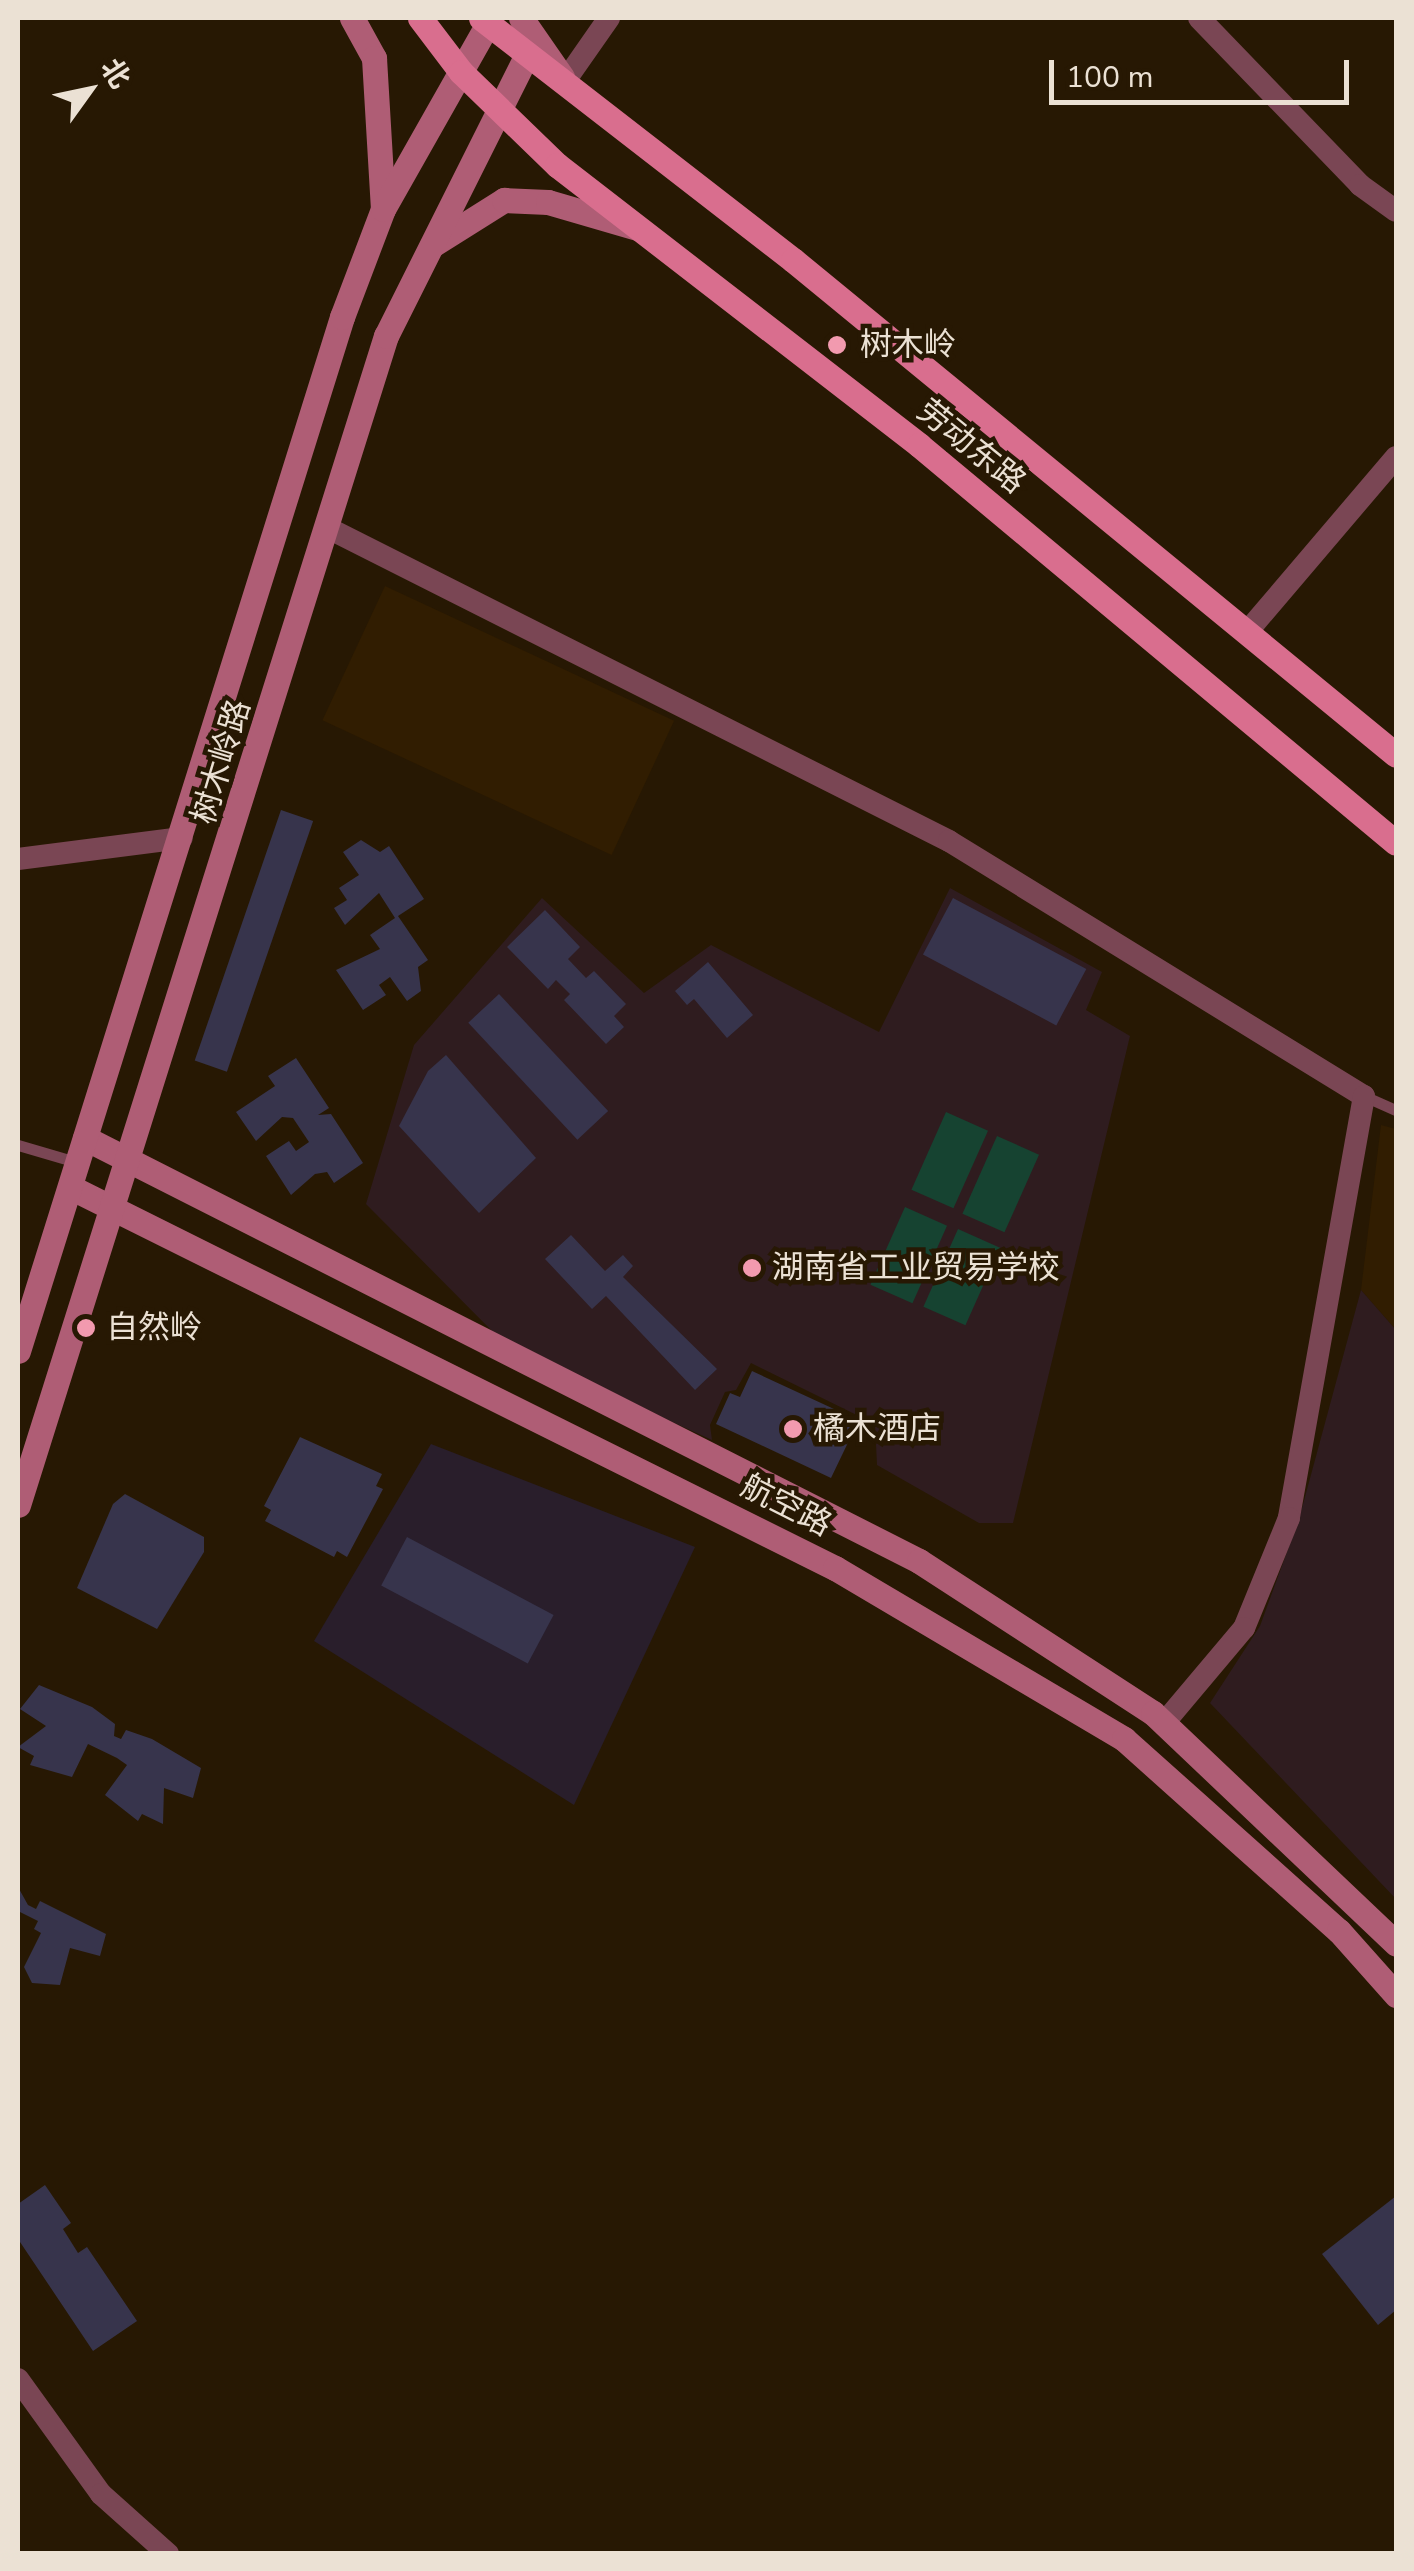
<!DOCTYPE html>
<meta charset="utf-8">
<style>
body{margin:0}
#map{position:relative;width:1414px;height:2571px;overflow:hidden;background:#271803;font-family:"Nunito Sans","Noto Sans SC",sans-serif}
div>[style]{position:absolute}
.built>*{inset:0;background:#311d01;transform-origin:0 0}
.education>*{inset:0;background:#2f1c1f}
.medical>*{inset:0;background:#291e2b}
.green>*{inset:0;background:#164331;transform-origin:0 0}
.building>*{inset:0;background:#37344c;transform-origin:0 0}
.lane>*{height:11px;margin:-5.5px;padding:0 5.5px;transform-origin:5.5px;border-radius:5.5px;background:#7a4654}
.street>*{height:22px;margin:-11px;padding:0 11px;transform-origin:11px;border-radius:11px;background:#7a4654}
.secondary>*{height:25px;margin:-12.5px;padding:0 12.5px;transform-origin:12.5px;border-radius:12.5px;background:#af5d75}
.primary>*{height:25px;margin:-12.5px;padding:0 12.5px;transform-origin:12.5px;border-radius:12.5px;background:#d96e8e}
.dots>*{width:28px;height:28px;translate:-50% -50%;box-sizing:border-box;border:5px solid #271803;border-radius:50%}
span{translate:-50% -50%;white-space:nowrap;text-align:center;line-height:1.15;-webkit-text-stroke:9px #271803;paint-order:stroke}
.poi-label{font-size:32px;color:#ebe1d4}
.left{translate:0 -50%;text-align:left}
.street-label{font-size:32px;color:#ebe1d4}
.frame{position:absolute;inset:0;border:20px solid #ebe1d4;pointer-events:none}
.north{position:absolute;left:40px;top:40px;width:100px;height:100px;-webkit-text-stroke:8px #271803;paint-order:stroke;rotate:57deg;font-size:28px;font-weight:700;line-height:40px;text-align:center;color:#ebe1d4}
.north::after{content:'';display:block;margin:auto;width:35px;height:45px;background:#ebe1d4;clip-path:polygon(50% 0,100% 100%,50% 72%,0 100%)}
.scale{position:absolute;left:1049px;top:60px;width:300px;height:45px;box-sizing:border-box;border:5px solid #ebe1d4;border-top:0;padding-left:12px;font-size:30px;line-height:35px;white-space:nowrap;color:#ebe1d4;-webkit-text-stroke:8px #271803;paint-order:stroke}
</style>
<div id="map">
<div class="built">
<div style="left:385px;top:586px;width:319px;height:148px;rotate:25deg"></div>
<div style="clip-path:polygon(1381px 1125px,1396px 1129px,1396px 1330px,1361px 1290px)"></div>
</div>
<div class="education">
<div style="clip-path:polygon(950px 888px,1102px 972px,1086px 1010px,1130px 1036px,1013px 1523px,979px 1523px,877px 1465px,875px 1424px,751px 1363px,736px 1390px,725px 1392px,710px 1425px,712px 1440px,670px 1421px,493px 1332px,366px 1204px,414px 1045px,542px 898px,644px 993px,711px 945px,879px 1032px)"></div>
<div style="clip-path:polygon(1361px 1290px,1396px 1330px,1396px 1899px,1210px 1703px,1260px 1626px,1299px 1519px)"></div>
</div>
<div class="medical">
<div style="clip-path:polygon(431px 1444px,695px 1547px,574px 1805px,314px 1641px)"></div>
</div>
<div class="green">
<div style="left:946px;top:1112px;width:46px;height:85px;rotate:24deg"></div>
<div style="left:997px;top:1136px;width:46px;height:85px;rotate:24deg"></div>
<div style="left:905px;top:1207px;width:46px;height:85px;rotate:24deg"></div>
<div style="left:958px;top:1229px;width:46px;height:85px;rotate:24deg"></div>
</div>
<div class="building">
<div style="left:281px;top:810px;width:34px;height:265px;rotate:19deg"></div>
<div style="clip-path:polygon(361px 840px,380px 852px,389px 846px,424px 899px,398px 916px,428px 960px,418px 967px,421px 991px,407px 1001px,390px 977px,379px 985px,386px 995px,363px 1010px,336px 970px,380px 949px,370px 935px,395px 918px,379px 893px,345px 925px,334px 908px,347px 900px,339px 888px,359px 875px,343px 852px)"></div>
<div style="left:953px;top:898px;width:151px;height:64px;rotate:28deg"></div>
<div style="clip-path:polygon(545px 910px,580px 947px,568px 959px,586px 978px,594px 971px,626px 1004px,614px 1016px,624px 1027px,606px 1044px,564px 1000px,570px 994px,556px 980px,548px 989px,507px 947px)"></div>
<div style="clip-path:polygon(708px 962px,753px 1015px,727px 1038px,694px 999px,687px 1005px,675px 991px)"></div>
<div style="left:499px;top:994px;width:160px;height:42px;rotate:47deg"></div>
<div style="clip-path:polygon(446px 1055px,536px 1158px,479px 1213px,399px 1126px,428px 1071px)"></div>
<div style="clip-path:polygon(296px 1058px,329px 1108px,318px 1115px,331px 1114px,363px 1163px,334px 1183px,327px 1172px,315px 1174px,291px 1195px,266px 1156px,289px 1141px,296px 1151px,309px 1142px,293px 1118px,282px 1117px,256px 1141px,236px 1112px,275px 1086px,268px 1076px)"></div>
<div style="clip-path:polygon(571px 1235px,605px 1271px,623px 1255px,633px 1266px,623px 1277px,717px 1369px,695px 1390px,606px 1296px,592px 1309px,545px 1259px)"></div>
<div style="clip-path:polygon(752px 1371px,847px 1415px,844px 1422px,855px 1428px,831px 1478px,716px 1424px,730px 1393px,740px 1397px)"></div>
<div style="clip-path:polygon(300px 1437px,382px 1474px,376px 1486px,383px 1489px,347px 1557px,337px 1551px,334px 1557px,265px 1521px,271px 1510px,264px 1506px)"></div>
<div style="clip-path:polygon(125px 1494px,204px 1537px,204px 1552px,157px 1629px,77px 1588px,113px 1504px)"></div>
<div style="left:407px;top:1537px;width:166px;height:55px;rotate:28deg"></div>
<div style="clip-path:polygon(39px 1685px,92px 1707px,115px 1724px,114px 1736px,121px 1739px,126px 1730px,152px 1739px,201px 1768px,193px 1798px,164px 1788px,163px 1824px,142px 1814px,138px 1821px,105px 1795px,127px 1765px,117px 1758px,88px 1744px,72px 1777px,30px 1765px,34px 1756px,18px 1747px,46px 1726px,20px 1709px)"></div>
<div style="clip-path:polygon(18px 1887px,28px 1905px,36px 1909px,40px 1901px,106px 1934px,100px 1956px,70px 1948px,60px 1985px,32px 1983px,24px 1967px,41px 1933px,34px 1929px,38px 1921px,18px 1911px)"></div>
<div style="clip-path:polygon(45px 2185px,71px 2223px,63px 2229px,78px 2253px,87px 2247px,137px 2321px,93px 2351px,18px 2239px,18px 2204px)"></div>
<div style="clip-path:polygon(1396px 2196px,1396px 2310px,1378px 2325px,1322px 2254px)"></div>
</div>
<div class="lane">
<div style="left:1364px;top:1096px;width:35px;rotate:24deg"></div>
<div style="left:18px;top:1145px;width:64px;rotate:16.4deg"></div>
</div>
<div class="street">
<div style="left:1199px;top:18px;width:232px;rotate:46deg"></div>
<div style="left:1360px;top:185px;width:44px;rotate:35.8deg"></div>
<div style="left:565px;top:81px;width:77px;rotate:-55.1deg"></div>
<div style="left:330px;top:529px;width:693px;rotate:26.75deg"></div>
<div style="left:949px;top:841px;width:487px;rotate:31.6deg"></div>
<div style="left:1364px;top:1096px;width:429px;rotate:100.1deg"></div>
<div style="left:1289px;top:1518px;width:119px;rotate:112.2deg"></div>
<div style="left:1244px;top:1628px;width:124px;rotate:130.1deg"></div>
<div style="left:1247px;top:632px;width:230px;rotate:-49.6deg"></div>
<div style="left:18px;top:859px;width:165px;rotate:-7.3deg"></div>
<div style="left:18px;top:2379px;width:142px;rotate:54.2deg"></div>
<div style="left:101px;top:2494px;width:90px;rotate:41.8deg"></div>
</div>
<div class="secondary">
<div style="left:352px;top:18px;width:46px;rotate:61.2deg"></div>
<div style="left:374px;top:58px;width:151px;rotate:86.6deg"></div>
<div style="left:521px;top:18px;width:72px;rotate:55.2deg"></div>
<div style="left:434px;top:244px;width:83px;rotate:-32.2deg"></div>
<div style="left:504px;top:200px;width:44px;rotate:2.6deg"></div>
<div style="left:548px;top:202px;width:93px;rotate:16.3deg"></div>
<div style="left:85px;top:1138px;width:935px;rotate:26.89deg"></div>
<div style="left:919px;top:1561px;width:279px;rotate:33deg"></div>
<div style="left:1153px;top:1713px;width:335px;rotate:43.5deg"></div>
<div style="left:70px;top:1187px;width:855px;rotate:26.48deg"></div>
<div style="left:835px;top:1568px;width:336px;rotate:30.6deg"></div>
<div style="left:1124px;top:1739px;width:288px;rotate:41.8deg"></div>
<div style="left:1339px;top:1931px;width:86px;rotate:48.3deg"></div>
<div style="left:18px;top:1351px;width:1084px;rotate:-72.6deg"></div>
<div style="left:342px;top:317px;width:116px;rotate:-69.2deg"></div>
<div style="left:383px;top:209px;width:211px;rotate:-60.5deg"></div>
<div style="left:18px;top:1505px;width:1226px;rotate:-72.53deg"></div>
<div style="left:386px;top:336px;width:313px;rotate:-63.4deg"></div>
</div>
<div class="primary">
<div style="left:420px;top:18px;width:68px;rotate:52.8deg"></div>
<div style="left:461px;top:72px;width:134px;rotate:44.1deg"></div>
<div style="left:557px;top:165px;width:458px;rotate:37.7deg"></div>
<div style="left:919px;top:445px;width:621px;rotate:39.84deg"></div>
<div style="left:481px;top:18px;width:395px;rotate:37.8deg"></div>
<div style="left:793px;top:260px;width:780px;rotate:39.38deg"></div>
</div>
<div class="dots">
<div style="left:837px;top:345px;background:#f29aaf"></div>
<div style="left:752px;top:1268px;background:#f29aaf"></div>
<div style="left:86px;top:1328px;background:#f29aaf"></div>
<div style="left:793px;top:1429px;background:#f29aaf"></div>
</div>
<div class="poi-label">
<span class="left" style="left:860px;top:345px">树木岭</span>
<span class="left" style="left:772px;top:1268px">湖南省工业贸易学校</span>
<span class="left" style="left:106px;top:1328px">自然岭</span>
<span class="left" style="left:813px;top:1429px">橘木酒店</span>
</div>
<div class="street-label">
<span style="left:971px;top:447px;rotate:39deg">劳动东路</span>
<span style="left:222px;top:762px;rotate:-73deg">树木岭路</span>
<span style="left:786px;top:1506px;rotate:27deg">航空路</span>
</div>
<div class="frame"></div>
<div class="north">北</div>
<div class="scale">100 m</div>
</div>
